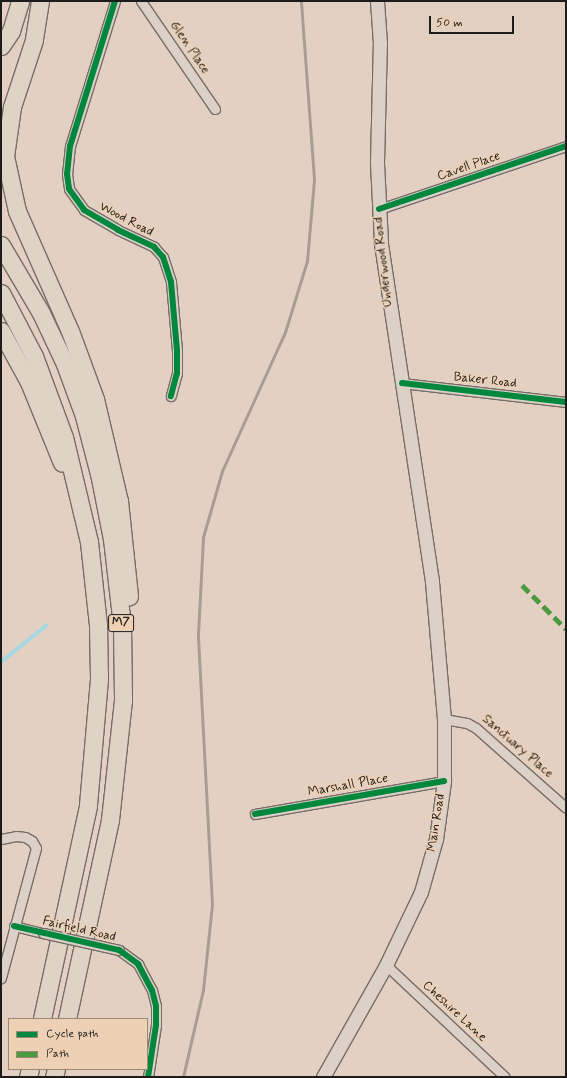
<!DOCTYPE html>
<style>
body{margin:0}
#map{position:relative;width:567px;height:1078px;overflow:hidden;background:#e4d0c3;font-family:Mynerve,sans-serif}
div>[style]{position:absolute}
.stream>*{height:3.5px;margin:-1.75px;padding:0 1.75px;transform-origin:1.75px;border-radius:1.75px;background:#a7d8df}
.roads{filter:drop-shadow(1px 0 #766d67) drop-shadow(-1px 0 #766d67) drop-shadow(0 1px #766d67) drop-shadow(0 -1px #766d67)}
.minor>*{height:9px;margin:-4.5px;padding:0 4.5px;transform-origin:4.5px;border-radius:4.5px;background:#dcd1c7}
.secondary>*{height:13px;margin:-6.5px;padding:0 6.5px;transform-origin:6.5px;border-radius:6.5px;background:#dcd1c7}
.motorway>*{height:17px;margin:-8.5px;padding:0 8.5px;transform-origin:8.5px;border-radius:8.5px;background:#dfd3c6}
.rail>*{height:3px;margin:-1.5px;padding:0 1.5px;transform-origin:1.5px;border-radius:1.5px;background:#a79d95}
.bridges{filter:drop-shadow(1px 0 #766d67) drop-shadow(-1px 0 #766d67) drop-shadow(0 1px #766d67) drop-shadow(0 -1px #766d67)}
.minor-bridge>*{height:9px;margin:-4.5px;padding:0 4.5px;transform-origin:4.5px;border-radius:4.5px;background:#dcd1c7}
.quiet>*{height:5px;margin-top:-2.5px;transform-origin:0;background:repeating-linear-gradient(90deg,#4c9a3e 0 10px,transparent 0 15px)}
.cycleway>*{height:6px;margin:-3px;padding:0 3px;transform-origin:3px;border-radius:3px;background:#00873e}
span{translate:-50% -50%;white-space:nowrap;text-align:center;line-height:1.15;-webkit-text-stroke:3px #eed1b5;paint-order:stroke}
.shield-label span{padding:1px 3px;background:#eed1b5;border:1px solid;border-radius:3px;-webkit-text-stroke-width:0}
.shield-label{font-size:12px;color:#1c1c1c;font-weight:700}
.street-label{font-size:13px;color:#1c1c1c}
.frame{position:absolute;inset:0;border:2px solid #1c1c1c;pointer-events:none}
.legend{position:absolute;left:8px;top:1018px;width:140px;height:52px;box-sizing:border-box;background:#eed1b5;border:1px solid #9a8978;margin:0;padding:5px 7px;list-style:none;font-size:12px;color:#1c1c1c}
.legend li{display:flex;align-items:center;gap:8px;height:20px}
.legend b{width:20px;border:1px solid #9a8978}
.scale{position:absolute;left:429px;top:16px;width:85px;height:18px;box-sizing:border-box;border:2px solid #1c1c1c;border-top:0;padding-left:5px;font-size:12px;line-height:14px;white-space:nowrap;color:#1c1c1c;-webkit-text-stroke:3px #eed1b5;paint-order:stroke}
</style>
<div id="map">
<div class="stream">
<div style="left:1px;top:662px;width:58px;rotate:-38.7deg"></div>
</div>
<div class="roads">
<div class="minor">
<div style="left:115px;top:1px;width:152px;rotate:107.2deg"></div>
<div style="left:70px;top:146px;width:28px;rotate:96deg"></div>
<div style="left:67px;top:174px;width:15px;rotate:82deg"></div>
<div style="left:69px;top:189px;width:26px;rotate:54deg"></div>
<div style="left:84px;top:210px;width:39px;rotate:30deg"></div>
<div style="left:118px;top:230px;width:40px;rotate:25deg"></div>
<div style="left:154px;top:247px;width:13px;rotate:48deg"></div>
<div style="left:163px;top:257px;width:26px;rotate:72deg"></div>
<div style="left:171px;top:282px;width:68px;rotate:85deg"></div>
<div style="left:177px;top:350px;width:23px;rotate:90deg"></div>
<div style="left:177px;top:373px;width:24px;rotate:105deg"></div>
<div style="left:141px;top:1px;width:131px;rotate:55.6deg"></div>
<div style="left:379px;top:209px;width:197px;rotate:-18.6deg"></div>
<div style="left:402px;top:383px;width:165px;rotate:6.6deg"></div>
<div style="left:444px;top:719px;width:23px;rotate:10deg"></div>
<div style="left:467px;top:723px;width:10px;rotate:29deg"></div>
<div style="left:476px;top:728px;width:120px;rotate:41.6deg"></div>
<div style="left:255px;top:814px;width:192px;rotate:-9.9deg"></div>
<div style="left:1px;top:839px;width:15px;rotate:-11deg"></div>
<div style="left:16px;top:836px;width:9px;rotate:6deg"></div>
<div style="left:25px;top:837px;width:8px;rotate:30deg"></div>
<div style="left:32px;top:841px;width:8px;rotate:60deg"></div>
<div style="left:36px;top:848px;width:135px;rotate:105.1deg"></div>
<div style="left:14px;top:926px;width:30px;rotate:14deg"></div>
<div style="left:119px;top:950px;width:24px;rotate:36deg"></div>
<div style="left:138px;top:964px;width:30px;rotate:62deg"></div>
<div style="left:152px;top:990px;width:16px;rotate:76deg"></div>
<div style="left:156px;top:1006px;width:19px;rotate:90deg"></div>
<div style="left:156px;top:1025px;width:53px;rotate:98.7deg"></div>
<div style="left:386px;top:965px;width:163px;rotate:43.3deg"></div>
</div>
<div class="secondary">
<div style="left:323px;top:1077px;width:129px;rotate:-60.6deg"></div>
<div style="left:386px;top:965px;width:81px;rotate:-64.4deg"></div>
<div style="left:421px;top:892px;width:55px;rotate:-74.2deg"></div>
<div style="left:436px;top:839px;width:59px;rotate:-82.1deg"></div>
<div style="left:444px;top:781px;width:62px;rotate:-90deg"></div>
<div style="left:444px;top:719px;width:139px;rotate:-95deg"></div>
<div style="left:432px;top:581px;width:343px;rotate:-98.6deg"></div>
<div style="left:381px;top:242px;width:80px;rotate:-92.9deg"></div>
<div style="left:377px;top:162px;width:119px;rotate:-88.6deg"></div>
<div style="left:380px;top:43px;width:42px;rotate:-94.1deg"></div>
</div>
<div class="motorway">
<div style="left:40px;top:1px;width:39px;rotate:99deg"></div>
<div style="left:34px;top:40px;width:71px;rotate:108.2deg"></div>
<div style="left:12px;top:107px;width:49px;rotate:98.1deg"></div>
<div style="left:5px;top:156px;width:56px;rotate:77.7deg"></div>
<div style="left:17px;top:211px;width:131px;rotate:66.2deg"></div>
<div style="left:70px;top:331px;width:72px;rotate:69.8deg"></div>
<div style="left:95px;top:399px;width:105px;rotate:76.8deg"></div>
<div style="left:119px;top:501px;width:96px;rotate:84deg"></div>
<div style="left:1px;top:46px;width:18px;rotate:-56deg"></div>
<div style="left:11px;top:31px;width:31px;rotate:-73deg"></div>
<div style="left:1px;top:245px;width:79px;rotate:59.5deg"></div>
<div style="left:41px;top:313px;width:56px;rotate:64.8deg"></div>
<div style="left:65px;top:364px;width:55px;rotate:69.9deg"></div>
<div style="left:84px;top:416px;width:64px;rotate:75.5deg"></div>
<div style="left:100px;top:478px;width:62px;rotate:78.9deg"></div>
<div style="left:112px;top:539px;width:88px;rotate:83.4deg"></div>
<div style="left:122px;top:626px;width:74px;rotate:89.2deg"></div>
<div style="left:123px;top:700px;width:121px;rotate:96.2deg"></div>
<div style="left:110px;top:820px;width:204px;rotate:102.2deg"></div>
<div style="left:1px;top:293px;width:71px;rotate:62.4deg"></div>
<div style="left:34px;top:356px;width:86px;rotate:69.7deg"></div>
<div style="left:64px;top:437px;width:108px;rotate:76.6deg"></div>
<div style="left:89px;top:542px;width:83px;rotate:83.8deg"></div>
<div style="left:98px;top:625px;width:54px;rotate:88.9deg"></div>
<div style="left:99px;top:679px;width:127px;rotate:95deg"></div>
<div style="left:88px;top:806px;width:218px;rotate:102.2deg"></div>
<div style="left:1px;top:331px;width:58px;rotate:61.2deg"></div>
<div style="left:29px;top:382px;width:87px;rotate:67.8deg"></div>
<div style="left:28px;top:1077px;width:8px;rotate:-76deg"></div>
<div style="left:54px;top:1077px;width:8px;rotate:-76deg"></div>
</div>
</div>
<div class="rail">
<div style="left:183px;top:1077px;width:89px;rotate:-77.1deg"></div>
<div style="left:203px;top:990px;width:86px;rotate:-84deg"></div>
<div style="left:212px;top:904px;width:270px;rotate:-93deg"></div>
<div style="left:198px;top:634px;width:97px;rotate:-87deg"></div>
<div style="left:203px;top:537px;width:69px;rotate:-73.9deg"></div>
<div style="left:222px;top:471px;width:153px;rotate:-65.6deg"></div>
<div style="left:285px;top:332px;width:74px;rotate:-72.8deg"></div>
<div style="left:307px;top:261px;width:82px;rotate:-85.1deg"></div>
<div style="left:314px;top:179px;width:178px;rotate:-94.2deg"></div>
</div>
<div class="bridges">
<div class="minor-bridge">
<div style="left:43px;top:933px;width:78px;rotate:12.6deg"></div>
</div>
</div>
<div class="quiet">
<div style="left:522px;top:585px;width:62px;rotate:45deg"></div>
</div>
<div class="cycleway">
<div style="left:115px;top:1px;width:152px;rotate:107.2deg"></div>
<div style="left:70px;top:146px;width:28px;rotate:96deg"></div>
<div style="left:67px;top:174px;width:15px;rotate:82deg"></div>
<div style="left:69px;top:189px;width:26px;rotate:54deg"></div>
<div style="left:84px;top:210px;width:39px;rotate:30deg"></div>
<div style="left:118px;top:230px;width:40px;rotate:25deg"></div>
<div style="left:154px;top:247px;width:13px;rotate:48deg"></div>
<div style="left:163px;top:257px;width:26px;rotate:72deg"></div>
<div style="left:171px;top:282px;width:68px;rotate:85deg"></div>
<div style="left:177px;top:350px;width:23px;rotate:90deg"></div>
<div style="left:177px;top:373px;width:24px;rotate:105deg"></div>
<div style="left:379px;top:209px;width:197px;rotate:-18.6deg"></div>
<div style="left:402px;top:383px;width:165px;rotate:6.6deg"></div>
<div style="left:255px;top:814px;width:192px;rotate:-9.9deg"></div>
<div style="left:14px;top:926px;width:108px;rotate:12.9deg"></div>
<div style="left:119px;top:950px;width:24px;rotate:36deg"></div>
<div style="left:138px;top:964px;width:30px;rotate:62deg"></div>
<div style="left:152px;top:990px;width:16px;rotate:76deg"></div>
<div style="left:156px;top:1006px;width:19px;rotate:90deg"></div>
<div style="left:156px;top:1025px;width:53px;rotate:98.7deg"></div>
</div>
<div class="shield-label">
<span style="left:121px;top:623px">M7</span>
</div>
<div class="street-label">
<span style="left:189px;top:48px;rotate:56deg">Glen Place</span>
<span style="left:469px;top:167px;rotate:-19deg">Cavell Place</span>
<span style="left:126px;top:220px;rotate:28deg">Wood Road</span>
<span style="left:384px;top:262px;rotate:-96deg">Underwood Road</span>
<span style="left:485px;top:381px;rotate:6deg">Baker Road</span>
<span style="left:517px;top:747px;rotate:41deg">Sanctuary Place</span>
<span style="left:348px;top:786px;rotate:-10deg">Marshall Place</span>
<span style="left:437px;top:823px;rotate:-81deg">Main Road</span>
<span style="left:79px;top:930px;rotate:13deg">Fairfield Road</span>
<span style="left:454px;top:1012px;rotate:43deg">Cheshire Lane</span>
</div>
<div class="frame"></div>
<ul class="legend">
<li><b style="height:5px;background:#00873e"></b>Cycle path</li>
<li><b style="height:5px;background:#4c9a3e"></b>Path</li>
</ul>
<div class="scale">50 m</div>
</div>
